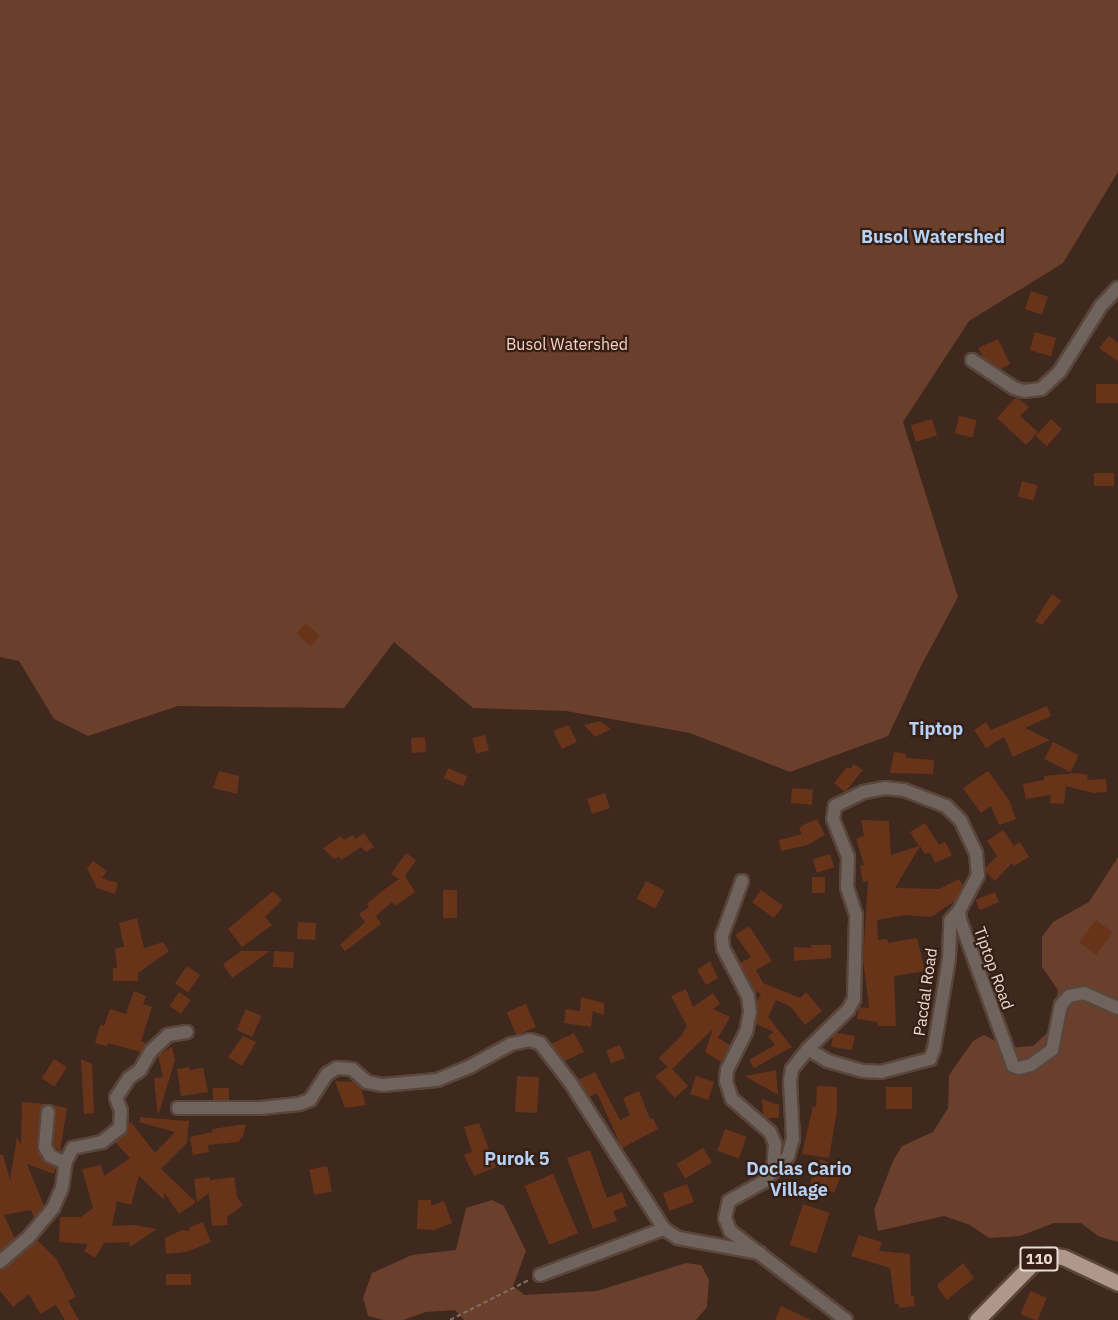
<!DOCTYPE html>
<style>
body{margin:0}
#map{position:relative;width:1118px;height:1320px;overflow:hidden;background:#3f281e;font-family:"IBM Plex Sans",sans-serif}
div>[style]{position:absolute}
.green>*{inset:0;background:#6a3f2c}
.building>*{inset:0;background:#683419;transform-origin:0 0}
.path>*{height:2px;margin-top:-1px;transform-origin:0;background:repeating-linear-gradient(90deg,#806c63 0 4.5px,transparent 0 7.5px)}
.roads{filter:drop-shadow(2px 0 #5a453b) drop-shadow(-2px 0 #5a453b) drop-shadow(0 2px #5a453b) drop-shadow(0 -2px #5a453b)}
.minor>*{height:12px;margin:-6px;padding:0 6px;transform-origin:6px;border-radius:6px;background:#6f635e}
.primary>*{height:15px;margin:-7.5px;padding:0 7.5px;transform-origin:7.5px;border-radius:7.5px;background:#af978c}
span{translate:-50% -50%;white-space:nowrap;text-align:center;line-height:1.15;-webkit-text-stroke:4.5px #351e14;paint-order:stroke}
.shield-label span{padding:2px 4px;background:#351e14;border:2px solid;border-radius:4px;-webkit-text-stroke-width:0}
.shield-label{font-size:15px;color:#eadbd4;font-weight:700}
.park-label{font-size:16px;color:#f7d3c3}
.street-label{font-size:16px;color:#eadbd4}
.neighbourhood-label{font-size:18px;color:#b5d1f6;font-weight:700}
</style>
<div id="map">
<div class="green">
<div style="clip-path:polygon(0 0,1118px 0,1118px 172px,1063px 263px,969px 321px,903px 422px,958px 597px,920px 668px,888px 736px,790px 772px,690px 733px,566px 711px,473px 708px,394px 642px,344px 708px,178px 706px,88px 736px,54px 719px,19px 661px,0 657px)"></div>
<div style="clip-path:polygon(1118px 857px,1118px 1242px,1098px 1236px,1081px 1223px,1054px 1223px,1020px 1236px,989px 1238px,970px 1225px,944px 1216px,878px 1231px,874px 1210px,893px 1161px,902px 1146px,933px 1132px,948px 1108px,949px 1075px,973px 1041px,984px 1035px,1008px 1048px,1033px 1046px,1054px 1027px,1058px 990px,1042px 967px,1042px 937px,1053px 922px,1089px 902px)"></div>
<div style="clip-path:polygon(492px 1200px,504px 1206px,526px 1251px,513px 1286px,525px 1295px,597px 1291px,686px 1263px,701px 1265px,709px 1280px,707px 1307px,696px 1320px,464px 1320px,455px 1310px,426px 1312px,403px 1320px,383px 1320px,368px 1316px,363px 1298px,372px 1273px,412px 1255px,456px 1250px,466px 1208px)"></div>
</div>
<div class="building">
<div style="left:1031px;top:291px;width:18px;height:19px;rotate:19deg"></div>
<div style="left:1035px;top:332px;width:22px;height:19px;rotate:16deg"></div>
<div style="clip-path:polygon(1109px 336px,1118px 343px,1118px 361px,1099px 348px)"></div>
<div style="clip-path:polygon(998px 339px,1010px 364px,1000px 369px,983px 357px,978px 348px)"></div>
<div style="left:1118px;top:384px;width:19px;height:22px;rotate:90deg"></div>
<div style="clip-path:polygon(1016px 397px,1029px 407px,1020px 416px,1038px 432px,1026px 445px,997px 418px)"></div>
<div style="left:959px;top:416px;width:18px;height:18px;rotate:13deg"></div>
<div style="left:932px;top:419px;width:17px;height:22px;rotate:73deg"></div>
<div style="left:1051px;top:419px;width:15px;height:23px;rotate:42deg"></div>
<div style="left:1094px;top:473px;width:20px;height:13px"></div>
<div style="left:1022px;top:481px;width:16px;height:16px;rotate:15deg"></div>
<div style="clip-path:polygon(1052px 594px,1061px 601px,1042px 625px,1035px 621px)"></div>
<div style="left:306px;top:623px;width:19px;height:14px;rotate:43deg"></div>
<div style="clip-path:polygon(1047px 706px,1051px 716px,1025px 728px,1050px 740px,1013px 757px,1004px 737px,986px 748px,974px 730px,986px 722px,991px 730px)"></div>
<div style="clip-path:polygon(600px 721px,611px 729px,595px 737px,584px 725px)"></div>
<div style="clip-path:polygon(565px 726px,569px 726px,577px 742px,562px 749px,553px 731px)"></div>
<div style="left:485px;top:735px;width:16px;height:13px;rotate:76deg"></div>
<div style="left:425px;top:737px;width:15px;height:14px;rotate:86deg"></div>
<div style="left:1053px;top:742px;width:29px;height:19px;rotate:27deg"></div>
<div style="clip-path:polygon(894px 752px,906px 754px,906px 758px,934px 760px,933px 774px,890px 773px)"></div>
<div style="clip-path:polygon(854px 764px,863px 770px,845px 792px,834px 783px,847px 767px,850px 769px)"></div>
<div style="left:448px;top:768px;width:21px;height:11px;rotate:23deg"></div>
<div style="clip-path:polygon(219px 771px,239px 776px,237px 794px,213px 788px)"></div>
<div style="clip-path:polygon(988px 771px,1009px 800px,1016px 819px,999px 825px,991px 806px,981px 813px,963px 788px)"></div>
<div style="clip-path:polygon(1077px 773px,1088px 775px,1087px 780px,1106px 779px,1107px 792px,1093px 793px,1066px 786px,1064px 804px,1050px 803px,1051px 795px,1026px 799px,1023px 784px,1044px 780px,1044px 776px)"></div>
<div style="left:792px;top:788px;width:21px;height:15px;rotate:5deg"></div>
<div style="left:605px;top:793px;width:16px;height:19px;rotate:72deg"></div>
<div style="clip-path:polygon(817px 819px,825px 835px,807px 845px,781px 851px,779px 840px,802px 834px,799px 829px,803px 825px)"></div>
<div style="clip-path:polygon(861px 820px,889px 821px,891px 855px,919px 846px,910px 832px,925px 823px,939px 845px,945px 842px,952px 855px,935px 863px,930px 852px,925px 854px,920px 846px,895px 888px,939px 889px,959px 879px,963px 885px,955px 901px,931px 917px,905px 915px,877px 920px,878px 940px,887px 939px,888px 943px,917px 938px,925px 971px,894px 976px,896px 1026px,878px 1026px,878px 1022px,857px 1019px,859px 1007px,869px 1008px,863px 960px,868px 881px,863px 882px,860px 866px,864px 865px,856px 839px,864px 836px)"></div>
<div style="clip-path:polygon(1003px 830px,1014px 846px,1020px 842px,1029px 857px,1014px 866px,1012px 863px,995px 881px,986px 872px,986px 867px,997px 856px,987px 841px)"></div>
<div style="clip-path:polygon(364px 833px,374px 847px,366px 852px,361px 847px,341px 860px,339px 857px,334px 859px,323px 848px,341px 836px,344px 840px,353px 835px,355px 839px)"></div>
<div style="clip-path:polygon(406px 853px,416px 860px,405px 876px,415px 892px,395px 906px,392px 902px,376px 916px,381px 924px,345px 951px,340px 945px,365px 922px,359px 914px,369px 907px,367px 904px,382px 891px,399px 879px,391px 874px)"></div>
<div style="left:830px;top:854px;width:14px;height:18px;rotate:73deg"></div>
<div style="clip-path:polygon(93px 861px,107px 871px,102px 878px,118px 883px,115px 894px,97px 888px,87px 868px)"></div>
<div style="left:812px;top:877px;width:13px;height:16px"></div>
<div style="left:646px;top:881px;width:21px;height:20px;rotate:28deg"></div>
<div style="left:443px;top:890px;width:14px;height:28px"></div>
<div style="left:761px;top:890px;width:27px;height:15px;rotate:36deg"></div>
<div style="clip-path:polygon(273px 891px,282px 900px,265px 917px,272px 925px,242px 947px,228px 929px)"></div>
<div style="left:995px;top:892px;width:11px;height:21px;rotate:68deg"></div>
<div style="clip-path:polygon(137px 918px,144px 948px,163px 942px,169px 951px,138px 973px,138px 981px,113px 981px,113px 968px,117px 968px,115px 948px,124px 947px,119px 923px)"></div>
<div style="left:1096px;top:920px;width:21px;height:28px;rotate:37deg"></div>
<div style="left:298px;top:922px;width:18px;height:17px;rotate:3deg"></div>
<div style="clip-path:polygon(749px 926px,772px 961px,756px 970px,763px 983px,800px 998px,806px 992px,822px 1011px,805px 1025px,791px 1007px,776px 1000px,768px 1017px,792px 1047px,754px 1068px,749px 1060px,775px 1045px,768px 1036px,774px 1032px,756px 1024px,757px 1001px,761px 994px,755px 991px,740px 963px,751px 957px,735px 935px)"></div>
<div style="clip-path:polygon(811px 945px,831px 945px,831px 958px,794px 961px,794px 947px,811px 948px)"></div>
<div style="clip-path:polygon(241px 951px,270px 951px,232px 978px,223px 964px)"></div>
<div style="left:274px;top:951px;width:20px;height:16px;rotate:3deg"></div>
<div style="clip-path:polygon(710px 961px,718px 978px,706px 985px,697px 970px)"></div>
<div style="left:187px;top:966px;width:16px;height:21px;rotate:35deg"></div>
<div style="clip-path:polygon(686px 989px,693px 1007px,713px 993px,720px 1004px,713px 1009px,730px 1017px,718px 1038px,730px 1045px,721px 1062px,705px 1052px,713px 1029px,672px 1069px,688px 1086px,675px 1098px,655px 1076px,668px 1067px,659px 1058px,682px 1035px,687px 1026px,671px 996px)"></div>
<div style="clip-path:polygon(134px 991px,146px 996px,143px 1004px,152px 1007px,141px 1041px,146px 1043px,141px 1052px,108px 1043px,107px 1046px,95px 1043px,100px 1025px,104px 1026px,110px 1009px,126px 1014px)"></div>
<div style="left:179px;top:992px;width:14px;height:17px;rotate:34deg"></div>
<div style="clip-path:polygon(581px 997px,604px 1003px,604px 1015px,593px 1011px,591px 1027px,564px 1023px,566px 1009px,580px 1011px)"></div>
<div style="left:526px;top:1004px;width:25px;height:21px;rotate:67deg"></div>
<div style="left:246px;top:1009px;width:17px;height:23px;rotate:24deg"></div>
<div style="clip-path:polygon(574px 1033px,584px 1052px,565px 1061px,551px 1044px)"></div>
<div style="clip-path:polygon(837px 1033px,855px 1036px,852px 1050px,831px 1047px,833px 1036px)"></div>
<div style="clip-path:polygon(243px 1036px,256px 1042px,242px 1066px,228px 1057px)"></div>
<div style="left:620px;top:1045px;width:14px;height:15px;rotate:69deg"></div>
<div style="clip-path:polygon(172px 1047px,175px 1060px,158px 1116px,154px 1078px,163px 1077px,158px 1055px)"></div>
<div style="left:54px;top:1059px;width:15px;height:23px;rotate:32deg"></div>
<div style="clip-path:polygon(81px 1059px,92px 1064px,94px 1113px,84px 1114px)"></div>
<div style="clip-path:polygon(189px 1067px,190px 1070px,203px 1068px,208px 1092px,181px 1096px,177px 1069px)"></div>
<div style="clip-path:polygon(776px 1070px,778px 1095px,745px 1076px)"></div>
<div style="clip-path:polygon(595px 1072px,620px 1120px,630px 1115px,623px 1098px,639px 1091px,650px 1119px,653px 1118px,658px 1129px,622px 1148px,597px 1093px,589px 1097px,578px 1080px)"></div>
<div style="left:517px;top:1076px;width:22px;height:36px;rotate:3deg"></div>
<div style="left:696px;top:1076px;width:19px;height:19px;rotate:18deg"></div>
<div style="clip-path:polygon(335px 1081px,354px 1082px,361px 1088px,366px 1105px,345px 1108px)"></div>
<div style="clip-path:polygon(817px 1086px,837px 1087px,837px 1111px,829px 1158px,802px 1154px,813px 1106px,816px 1107px)"></div>
<div style="left:886px;top:1087px;width:26px;height:22px"></div>
<div style="left:213px;top:1088px;width:16px;height:12px"></div>
<div style="clip-path:polygon(762px 1099px,779px 1105px,779px 1118px,767px 1118px,763px 1115px)"></div>
<div style="clip-path:polygon(22px 1102px,46px 1104px,40px 1111px,37px 1147px,43px 1161px,56px 1168px,54px 1174px,27px 1164px,44px 1206px,34px 1218px,31px 1210px,4px 1215px,15px 1239px,0 1251px,0 1155px,3px 1155px,10px 1180px,17px 1137px,21px 1145px)"></div>
<div style="clip-path:polygon(53px 1105px,67px 1108px,60px 1151px,53px 1145px,56px 1113px)"></div>
<div style="clip-path:polygon(140px 1117px,187px 1121px,189px 1118px,187px 1143px,161px 1169px,196px 1202px,179px 1214px,164px 1192px,164px 1200px,139px 1176px,131px 1205px,117px 1201px,112px 1226px,133px 1225px,157px 1229px,130px 1247px,129px 1242px,104px 1243px,95px 1258px,84px 1251px,88px 1244px,59px 1242px,60px 1217px,81px 1217px,93px 1208px,82px 1169px,101px 1165px,104px 1176px,130px 1158px,115px 1142px,127px 1132px,128px 1124px,131px 1122px,155px 1153px,175px 1132px,139px 1122px)"></div>
<div style="clip-path:polygon(479px 1123px,496px 1167px,474px 1176px,464px 1155px,472px 1152px,464px 1127px)"></div>
<div style="clip-path:polygon(246px 1124px,243px 1136px,238px 1142px,208px 1145px,209px 1152px,193px 1155px,190px 1137px,212px 1132px,212px 1129px)"></div>
<div style="left:725px;top:1129px;width:23px;height:23px;rotate:20deg"></div>
<div style="left:703px;top:1148px;width:17px;height:31px;rotate:59deg"></div>
<div style="clip-path:polygon(590px 1150px,607px 1198px,622px 1192px,627px 1206px,613px 1211px,617px 1221px,593px 1229px,567px 1158px)"></div>
<div style="left:820px;top:1159px;width:26px;height:26px;rotate:23deg"></div>
<div style="left:327px;top:1166px;width:26px;height:18px;rotate:79deg"></div>
<div style="left:553px;top:1174px;width:64px;height:31px;rotate:67deg"></div>
<div style="clip-path:polygon(209px 1177px,210px 1180px,234px 1177px,237px 1197px,243px 1205px,227px 1217px,228px 1225px,212px 1226px,209px 1193px,197px 1202px,194px 1179px)"></div>
<div style="left:687px;top:1184px;width:19px;height:26px;rotate:69deg"></div>
<div style="clip-path:polygon(418px 1200px,431px 1200px,431px 1206px,444px 1201px,452px 1223px,434px 1230px,417px 1229px)"></div>
<div style="left:803px;top:1204px;width:28px;height:43px;rotate:18deg"></div>
<div style="clip-path:polygon(203px 1222px,211px 1242px,186px 1252px,166px 1254px,165px 1238px,182px 1230px,191px 1231px,188px 1228px)"></div>
<div style="clip-path:polygon(859px 1235px,882px 1242px,879px 1251px,910px 1254px,911px 1296px,914px 1296px,915px 1306px,899px 1308px,899px 1304px,895px 1304px,890px 1268px,851px 1256px)"></div>
<div style="clip-path:polygon(37px 1240px,57px 1260px,76px 1297px,68px 1301px,79px 1320px,65px 1320px,56px 1305px,40px 1314px,29px 1294px,13px 1307px,0 1291px,0 1270px)"></div>
<div style="clip-path:polygon(963px 1263px,974px 1278px,947px 1300px,938px 1288px,938px 1284px)"></div>
<div style="left:166px;top:1274px;width:25px;height:11px"></div>
<div style="left:1030px;top:1291px;width:18px;height:25px;rotate:22deg"></div>
<div style="clip-path:polygon(781px 1306px,811px 1320px,775px 1320px)"></div>
</div>
<div class="path">
<div style="left:450px;top:1320px;width:89px;rotate:-26.9deg"></div>
</div>
<div class="roads">
<div class="minor">
<div style="left:972px;top:360px;width:50px;rotate:33.7deg"></div>
<div style="left:1014px;top:388px;width:10px;rotate:17deg"></div>
<div style="left:1024px;top:391px;width:17px;rotate:-7deg"></div>
<div style="left:1041px;top:389px;width:26px;rotate:-43deg"></div>
<div style="left:1060px;top:371px;width:77px;rotate:-57.8deg"></div>
<div style="left:1101px;top:306px;width:25px;rotate:-47deg"></div>
<div style="left:742px;top:881px;width:59px;rotate:110deg"></div>
<div style="left:722px;top:936px;width:12px;rotate:85deg"></div>
<div style="left:723px;top:948px;width:54px;rotate:62.5deg"></div>
<div style="left:748px;top:996px;width:16px;rotate:83deg"></div>
<div style="left:750px;top:1012px;width:20px;rotate:101deg"></div>
<div style="left:746px;top:1032px;width:42px;rotate:116.6deg"></div>
<div style="left:727px;top:1070px;width:11px;rotate:95deg"></div>
<div style="left:726px;top:1081px;width:19px;rotate:72deg"></div>
<div style="left:732px;top:1099px;width:50px;rotate:41deg"></div>
<div style="left:770px;top:1132px;width:13px;rotate:67deg"></div>
<div style="left:775px;top:1144px;width:27px;rotate:94deg"></div>
<div style="left:808px;top:1049px;width:23px;rotate:31deg"></div>
<div style="left:828px;top:1061px;width:36px;rotate:16deg"></div>
<div style="left:863px;top:1071px;width:18px;rotate:3deg"></div>
<div style="left:881px;top:1072px;width:51px;rotate:-14.9deg"></div>
<div style="left:930px;top:1059px;width:11px;rotate:-68deg"></div>
<div style="left:934px;top:1049px;width:92px;rotate:-80.6deg"></div>
<div style="left:949px;top:958px;width:37px;rotate:-88deg"></div>
<div style="left:950px;top:921px;width:13px;rotate:-48deg"></div>
<div style="left:178px;top:1108px;width:82px"></div>
<div style="left:260px;top:1108px;width:39px;rotate:-6deg"></div>
<div style="left:299px;top:1104px;width:12px;rotate:-20deg"></div>
<div style="left:310px;top:1100px;width:31px;rotate:-57deg"></div>
<div style="left:327px;top:1074px;width:12px;rotate:-31deg"></div>
<div style="left:337px;top:1068px;width:15px;rotate:4deg"></div>
<div style="left:352px;top:1069px;width:20px;rotate:41deg"></div>
<div style="left:367px;top:1082px;width:16px;rotate:11deg"></div>
<div style="left:383px;top:1085px;width:54px;rotate:-5.3deg"></div>
<div style="left:437px;top:1080px;width:35px;rotate:-22deg"></div>
<div style="left:469px;top:1067px;width:48px;rotate:-28.7deg"></div>
<div style="left:511px;top:1044px;width:19px;rotate:-12deg"></div>
<div style="left:530px;top:1040px;width:10px;rotate:17deg"></div>
<div style="left:540px;top:1043px;width:49px;rotate:52.4deg"></div>
<div style="left:570px;top:1082px;width:174px;rotate:57.4deg"></div>
<div style="left:664px;top:1229px;width:17px;rotate:33deg"></div>
<div style="left:678px;top:1238px;width:83px;rotate:10.4deg"></div>
<div style="left:48px;top:1112px;width:35px;rotate:95deg"></div>
<div style="left:45px;top:1147px;width:10px;rotate:61deg"></div>
<div style="left:50px;top:1156px;width:17px;rotate:24deg"></div>
<div style="left:0;top:1262px;width:37px;rotate:-41deg"></div>
<div style="left:28px;top:1238px;width:39px;rotate:-50deg"></div>
<div style="left:53px;top:1208px;width:22px;rotate:-66deg"></div>
<div style="left:62px;top:1188px;width:27px;rotate:-82deg"></div>
<div style="left:66px;top:1161px;width:15px;rotate:-62deg"></div>
<div style="left:73px;top:1148px;width:30px;rotate:-12deg"></div>
<div style="left:102px;top:1142px;width:23px;rotate:-38deg"></div>
<div style="left:120px;top:1128px;width:17px;rotate:-87deg"></div>
<div style="left:121px;top:1111px;width:14px;rotate:-111deg"></div>
<div style="left:116px;top:1098px;width:24px;rotate:-57deg"></div>
<div style="left:129px;top:1078px;width:14px;rotate:-36deg"></div>
<div style="left:140px;top:1070px;width:22px;rotate:-60deg"></div>
<div style="left:151px;top:1051px;width:23px;rotate:-43deg"></div>
<div style="left:168px;top:1035px;width:19px;rotate:-9deg"></div>
<div style="left:540px;top:1275px;width:132px;rotate:-20.4deg"></div>
<div style="left:846px;top:1320px;width:146px;rotate:-142.5deg"></div>
<div style="left:730px;top:1231px;width:14px;rotate:-111deg"></div>
<div style="left:725px;top:1218px;width:17px;rotate:-77deg"></div>
<div style="left:729px;top:1201px;width:39px;rotate:-29deg"></div>
<div style="left:763px;top:1182px;width:36px;rotate:-46deg"></div>
<div style="left:788px;top:1156px;width:18px;rotate:-74deg"></div>
<div style="left:793px;top:1139px;width:58px;rotate:-93deg"></div>
<div style="left:790px;top:1081px;width:12px;rotate:-81deg"></div>
<div style="left:792px;top:1069px;width:26px;rotate:-51deg"></div>
<div style="left:808px;top:1049px;width:56px;rotate:-44.3deg"></div>
<div style="left:848px;top:1010px;width:13px;rotate:-61deg"></div>
<div style="left:854px;top:999px;width:84px;rotate:-88.6deg"></div>
<div style="left:856px;top:915px;width:29px;rotate:-108deg"></div>
<div style="left:847px;top:887px;width:30px;rotate:-88deg"></div>
<div style="left:848px;top:857px;width:41px;rotate:-111.5deg"></div>
<div style="left:833px;top:819px;width:13px;rotate:-81deg"></div>
<div style="left:835px;top:806px;width:32px;rotate:-26deg"></div>
<div style="left:864px;top:792px;width:21px;rotate:-11deg"></div>
<div style="left:885px;top:788px;width:19px;rotate:6deg"></div>
<div style="left:904px;top:790px;width:45px;rotate:20.9deg"></div>
<div style="left:946px;top:806px;width:21px;rotate:45deg"></div>
<div style="left:961px;top:821px;width:35px;rotate:65deg"></div>
<div style="left:976px;top:853px;width:22px;rotate:85deg"></div>
<div style="left:978px;top:875px;width:41px;rotate:117.8deg"></div>
<div style="left:959px;top:911px;width:9px;rotate:84deg"></div>
<div style="left:960px;top:920px;width:155px;rotate:70deg"></div>
<div style="left:1013px;top:1066px;width:6px;rotate:18deg"></div>
<div style="left:1019px;top:1068px;width:12px;rotate:-14deg"></div>
<div style="left:1031px;top:1065px;width:26px;rotate:-36deg"></div>
<div style="left:1052px;top:1050px;width:46px;rotate:-78.7deg"></div>
<div style="left:1061px;top:1005px;width:12px;rotate:-48deg"></div>
<div style="left:1069px;top:996px;width:15px;rotate:-11deg"></div>
<div style="left:1084px;top:993px;width:37px;rotate:24deg"></div>
</div>
<div class="primary">
<div style="left:977px;top:1320px;width:77px;rotate:-45.5deg"></div>
<div style="left:1031px;top:1265px;width:21px;rotate:-28deg"></div>
<div style="left:1050px;top:1255px;width:13px;rotate:9deg"></div>
<div style="left:1063px;top:1257px;width:61px;rotate:25.3deg"></div>
</div>
</div>
<div class="shield-label">
<span style="left:1039px;top:1259px">110</span>
</div>
<div class="park-label">
<span style="left:567px;top:344px">Busol Watershed</span>
</div>
<div class="street-label">
<span style="left:994px;top:968px;rotate:70deg">Tiptop Road</span>
<span style="left:925px;top:992px;rotate:-82deg">Pacdal Road</span>
</div>
<div class="neighbourhood-label">
<span style="left:933px;top:237px">Busol Watershed</span>
<span style="left:936px;top:729px">Tiptop</span>
<span style="left:517px;top:1159px">Purok 5</span>
<span style="left:799px;top:1180px">Doclas Cario<br>Village</span>
</div>
</div>
